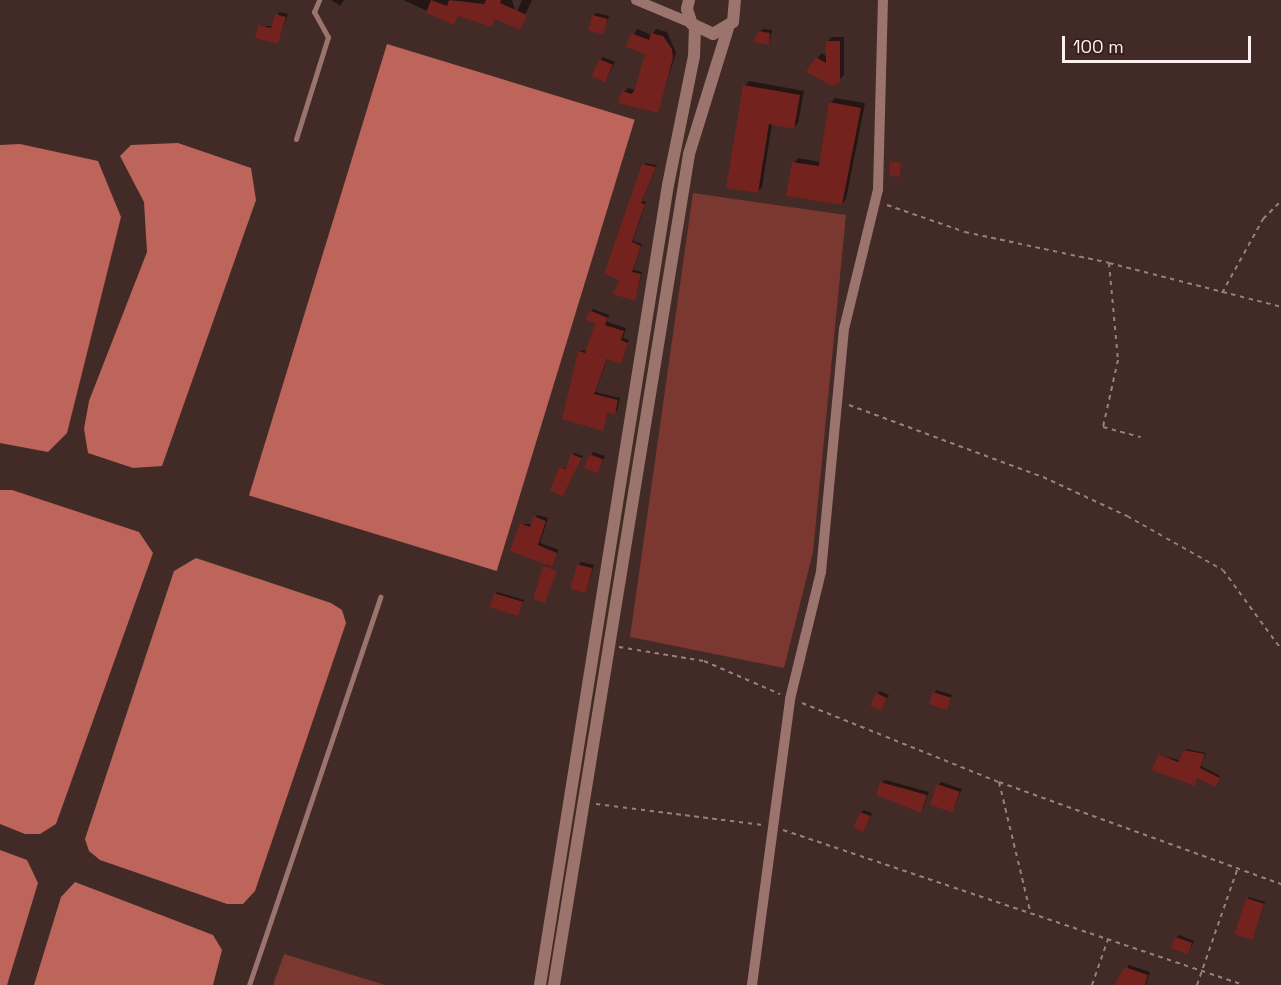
<!DOCTYPE html>
<style>
body{margin:0}
#map{position:relative;width:1281px;height:985px;overflow:hidden;background:#422a27;font-family:"Space Grotesk",sans-serif}
div>[style]{position:absolute}
.green>*{inset:0;background:#7b3831}
.water>*{inset:0;background:#bd655b;transform-origin:0 0}
.shadow>*{inset:0;background:#0007}
.building>*{inset:0;background:#73221d;transform-origin:0 0}
.path>*{height:2px;margin-top:-1px;transform-origin:0;background:repeating-linear-gradient(90deg,#95817e 0 4.5px,transparent 0 9px)}
.service>*{height:5px;margin:-2.5px;padding:0 2.5px;transform-origin:2.5px;border-radius:2.5px;background:#9c746e}
.minor>*{height:10px;margin:-5px;padding:0 5px;transform-origin:5px;border-radius:5px;background:#9c746e}
.tertiary>*{height:12px;margin:-6px;padding:0 6px;transform-origin:6px;border-radius:6px;background:#9c746e}
span{translate:-50% -50%;white-space:nowrap;text-align:center;line-height:1.15;-webkit-text-stroke:4.5px #37201d;paint-order:stroke}
.scale{position:absolute;left:1062px;top:36px;width:189px;height:27px;box-sizing:border-box;border:3px solid #fef0ee;border-top:0;padding-left:8px;font-size:18px;line-height:21px;white-space:nowrap;color:#fef0ee;-webkit-text-stroke:4px #37201d;paint-order:stroke}
</style>
<div id="map">
<div class="green">
<div style="clip-path:polygon(693px 193px,846px 215px,813px 552px,784px 668px,630px 637px)"></div>
<div style="clip-path:polygon(284px 954px,385px 985px,273px 985px)"></div>
</div>
<div class="water">
<div style="left:387px;top:44px;width:259px;height:472px;rotate:17deg"></div>
<div style="clip-path:polygon(178px 143px,251px 168px,256px 200px,162px 466px,133px 468px,88px 453px,84px 429px,89px 401px,147px 252px,144px 202px,120px 156px,131px 145px)"></div>
<div style="clip-path:polygon(20px 144px,98px 161px,121px 217px,67px 433px,48px 452px,0 443px,0 145px)"></div>
<div style="clip-path:polygon(0 490px,12px 490px,139px 532px,153px 553px,56px 824px,40px 834px,25px 834px,0 824px)"></div>
<div style="clip-path:polygon(196px 558px,331px 603px,342px 610px,346px 623px,255px 891px,243px 904px,227px 904px,100px 860px,89px 851px,85px 839px,174px 571px)"></div>
<div style="clip-path:polygon(0 850px,27px 860px,38px 883px,7px 985px,0 985px)"></div>
<div style="clip-path:polygon(75px 882px,213px 935px,222px 950px,213px 985px,34px 985px,61px 897px)"></div>
</div>
<div class="shadow">
<div style="clip-path:polygon(331px 0,344px 0,340px 6px)"></div>
<div style="clip-path:polygon(403px 0,512px 0,516px 14px,522px 0,532px 0,519px 29px,496px 18px,491px 25px,459px 14px,454px 23px)"></div>
<div style="clip-path:polygon(279px 12px,288px 14px,278px 42px,260px 26px,274px 26px)"></div>
<div style="clip-path:polygon(596px 13px,609px 16px,603px 33px,593px 16px)"></div>
<div style="clip-path:polygon(637px 29px,652px 35px,656px 29px,667px 32px,676px 53px,657px 111px,624px 92px,628px 88px,636px 90px,647px 53px,628px 46px)"></div>
<div style="clip-path:polygon(763px 29px,772px 30px,769px 44px,760px 32px)"></div>
<div style="clip-path:polygon(832px 37px,844px 37px,844px 75px,839px 80px,817px 58px,822px 53px,827px 57px,827px 42px)"></div>
<div style="clip-path:polygon(603px 57px,615px 62px,606px 81px,600px 60px)"></div>
<div style="clip-path:polygon(749px 81px,804px 91px,798px 123px,794px 127px,772px 123px,762px 187px,757px 192px,745px 86px)"></div>
<div style="clip-path:polygon(835px 98px,865px 103px,846px 199px,842px 204px,794px 163px,798px 158px,821px 162px,830px 103px)"></div>
<div style="clip-path:polygon(645px 163px,657px 165px,642px 201px,646px 202px,633px 241px,642px 244px,633px 270px,642px 272px,635px 299px,621px 279px)"></div>
<div style="clip-path:polygon(593px 309px,609px 315px,607px 322px,626px 328px,623px 338px,629px 340px,621px 362px,608px 358px,595px 392px,620px 398px,617px 411px,609px 412px,602px 429px,564px 418px,580px 351px,587px 350px,597px 322px,591px 311px)"></div>
<div style="clip-path:polygon(593px 452px,605px 456px,598px 471px,591px 455px)"></div>
<div style="clip-path:polygon(574px 453px,583px 456px,565px 492px,560px 468px,568px 468px)"></div>
<div style="clip-path:polygon(537px 515px,548px 518px,540px 543px,559px 550px,550px 566px,558px 569px,546px 565px,522px 524px,532px 524px)"></div>
<div style="clip-path:polygon(581px 562px,594px 565px,586px 591px,578px 565px)"></div>
<div style="clip-path:polygon(497px 592px,524px 600px,517px 615px,495px 594px)"></div>
<div style="clip-path:polygon(937px 690px,952px 695px,946px 708px,934px 693px)"></div>
<div style="clip-path:polygon(880px 691px,889px 695px,882px 708px,877px 694px)"></div>
<div style="clip-path:polygon(1186px 749px,1206px 753px,1201px 766px,1220px 776px,1216px 784px,1198px 777px,1194px 784px,1159px 755px,1179px 760px)"></div>
<div style="clip-path:polygon(885px 780px,929px 792px,923px 808px,921px 811px,882px 783px)"></div>
<div style="clip-path:polygon(941px 782px,962px 789px,952px 812px,938px 785px)"></div>
<div style="clip-path:polygon(864px 810px,872px 813px,864px 830px,861px 812px)"></div>
<div style="clip-path:polygon(1249px 897px,1265px 902px,1252px 939px,1247px 899px)"></div>
<div style="clip-path:polygon(1179px 935px,1194px 941px,1188px 953px,1176px 938px)"></div>
<div style="clip-path:polygon(1129px 965px,1150px 972px,1146px 985px,1116px 985px)"></div>
</div>
<div class="building">
<div style="clip-path:polygon(431px 0,447px 6px,449px 0,484px 4px,486px 0,501px 0,500px 3px,527px 15px,520px 30px,495px 19px,492px 27px,458px 16px,454px 25px,426px 13px)"></div>
<div style="clip-path:polygon(275px 14px,286px 17px,278px 44px,255px 38px,258px 25px,271px 28px)"></div>
<div style="left:592px;top:15px;width:16px;height:16px;rotate:14deg"></div>
<div style="clip-path:polygon(759px 31px,770px 33px,769px 45px,753px 42px)"></div>
<div style="clip-path:polygon(631px 33px,649px 40px,651px 33px,663px 36px,672px 49px,673px 58px,658px 113px,618px 103px,622px 91px,632px 94px,635px 89px,645px 54px,626px 47px)"></div>
<div style="clip-path:polygon(826px 41px,840px 41px,840px 82px,833px 86px,806px 72px,816px 57px,826px 63px)"></div>
<div style="left:599px;top:59px;width:15px;height:19px;rotate:23deg"></div>
<div style="clip-path:polygon(743px 85px,800px 95px,794px 129px,769px 124px,758px 193px,726px 188px)"></div>
<div style="clip-path:polygon(829px 102px,861px 108px,842px 205px,786px 196px,792px 162px,819px 166px)"></div>
<div style="left:890px;top:162px;width:11px;height:14px;rotate:5deg"></div>
<div style="clip-path:polygon(642px 164px,656px 167px,641px 203px,645px 204px,632px 242px,641px 246px,632px 272px,641px 274px,635px 301px,613px 294px,619px 280px,604px 274px)"></div>
<div style="clip-path:polygon(589px 310px,608px 318px,605px 325px,624px 331px,621px 340px,628px 343px,621px 364px,607px 359px,594px 394px,618px 400px,615px 415px,608px 413px,603px 431px,562px 419px,578px 351px,585px 353px,595px 323px,586px 320px)"></div>
<div style="clip-path:polygon(571px 454px,582px 458px,563px 496px,550px 491px,559px 467px,566px 469px)"></div>
<div style="left:589px;top:454px;width:15px;height:15px;rotate:20deg"></div>
<div style="clip-path:polygon(533px 516px,546px 521px,538px 545px,557px 553px,552px 567px,510px 551px,520px 523px,530px 527px)"></div>
<div style="left:577px;top:564px;width:16px;height:26px;rotate:15deg"></div>
<div style="clip-path:polygon(543px 566px,557px 571px,545px 603px,533px 599px)"></div>
<div style="left:494px;top:593px;width:30px;height:15px;rotate:17deg"></div>
<div style="left:933px;top:692px;width:19px;height:13px;rotate:18deg"></div>
<div style="left:876px;top:693px;width:12px;height:14px;rotate:24deg"></div>
<div style="clip-path:polygon(1184px 750px,1205px 754px,1200px 768px,1220px 778px,1215px 787px,1197px 778px,1195px 786px,1152px 770px,1158px 754px,1178px 762px)"></div>
<div style="clip-path:polygon(880px 782px,927px 795px,921px 813px,876px 795px)"></div>
<div style="left:937px;top:784px;width:24px;height:22px;rotate:19deg"></div>
<div style="left:860px;top:812px;width:11px;height:17px;rotate:22deg"></div>
<div style="left:1246px;top:898px;width:19px;height:38px;rotate:18deg"></div>
<div style="left:1175px;top:937px;width:18px;height:12px;rotate:19deg"></div>
<div style="clip-path:polygon(1125px 967px,1148px 975px,1145px 985px,1114px 985px)"></div>
</div>
<div class="path">
<div style="left:887px;top:205px;width:83px;rotate:19.1deg"></div>
<div style="left:965px;top:232px;width:147px;rotate:12.1deg"></div>
<div style="left:1109px;top:263px;width:178px;rotate:14.3deg"></div>
<div style="left:1109px;top:263px;width:97px;rotate:84.7deg"></div>
<div style="left:1118px;top:360px;width:69px;rotate:102.6deg"></div>
<div style="left:1103px;top:427px;width:39px;rotate:15deg"></div>
<div style="left:1222px;top:293px;width:85px;rotate:-61deg"></div>
<div style="left:1263px;top:219px;width:25px;rotate:-45deg"></div>
<div style="left:849px;top:405px;width:207px;rotate:20.4deg"></div>
<div style="left:1043px;top:477px;width:93px;rotate:24.9deg"></div>
<div style="left:1127px;top:516px;width:110px;rotate:29.4deg"></div>
<div style="left:1223px;top:570px;width:98px;rotate:53.7deg"></div>
<div style="left:619px;top:647px;width:86px;rotate:9.4deg"></div>
<div style="left:704px;top:661px;width:83px;rotate:23.5deg"></div>
<div style="left:802px;top:703px;width:212px;rotate:21.9deg"></div>
<div style="left:999px;top:782px;width:133px;rotate:76.5deg"></div>
<div style="left:999px;top:782px;width:300px;rotate:19.9deg"></div>
<div style="left:596px;top:804px;width:168px;rotate:7.2deg"></div>
<div style="left:783px;top:830px;width:486px;rotate:18.6deg"></div>
<div style="left:1092px;top:985px;width:49px;rotate:-70.8deg"></div>
<div style="left:1197px;top:985px;width:122px;rotate:-70.8deg"></div>
</div>
<div class="service">
<div style="left:296px;top:139px;width:107px;rotate:-72.6deg"></div>
<div style="left:328px;top:37px;width:29px;rotate:-119deg"></div>
<div style="left:314px;top:12px;width:13px;rotate:-67deg"></div>
<div style="left:249px;top:985px;width:410px;rotate:-71.3deg"></div>
</div>
<div class="minor">
<div style="left:636px;top:0;width:60px;rotate:22.7deg"></div>
<div style="left:752px;top:985px;width:289px;rotate:-82.4deg"></div>
<div style="left:790px;top:699px;width:131px;rotate:-76.3deg"></div>
<div style="left:821px;top:572px;width:244px;rotate:-84.6deg"></div>
<div style="left:844px;top:329px;width:144px;rotate:-76.3deg"></div>
<div style="left:878px;top:189px;width:189px;rotate:-88.5deg"></div>
</div>
<div class="tertiary">
<div style="left:689px;top:0;width:9px;rotate:103deg"></div>
<div style="left:687px;top:9px;width:16px;rotate:72deg"></div>
<div style="left:692px;top:24px;width:23px;rotate:25deg"></div>
<div style="left:713px;top:34px;width:23px;rotate:-31deg"></div>
<div style="left:733px;top:22px;width:22px;rotate:-85deg"></div>
<div style="left:540px;top:985px;width:810px;rotate:-80.91deg"></div>
<div style="left:668px;top:185px;width:132px;rotate:-78.6deg"></div>
<div style="left:694px;top:56px;width:29px;rotate:-88deg"></div>
<div style="left:554px;top:985px;width:842px;rotate:-80.77deg"></div>
<div style="left:689px;top:154px;width:132px;rotate:-72.8deg"></div>
</div>
<div class="scale">100 m</div>
</div>
